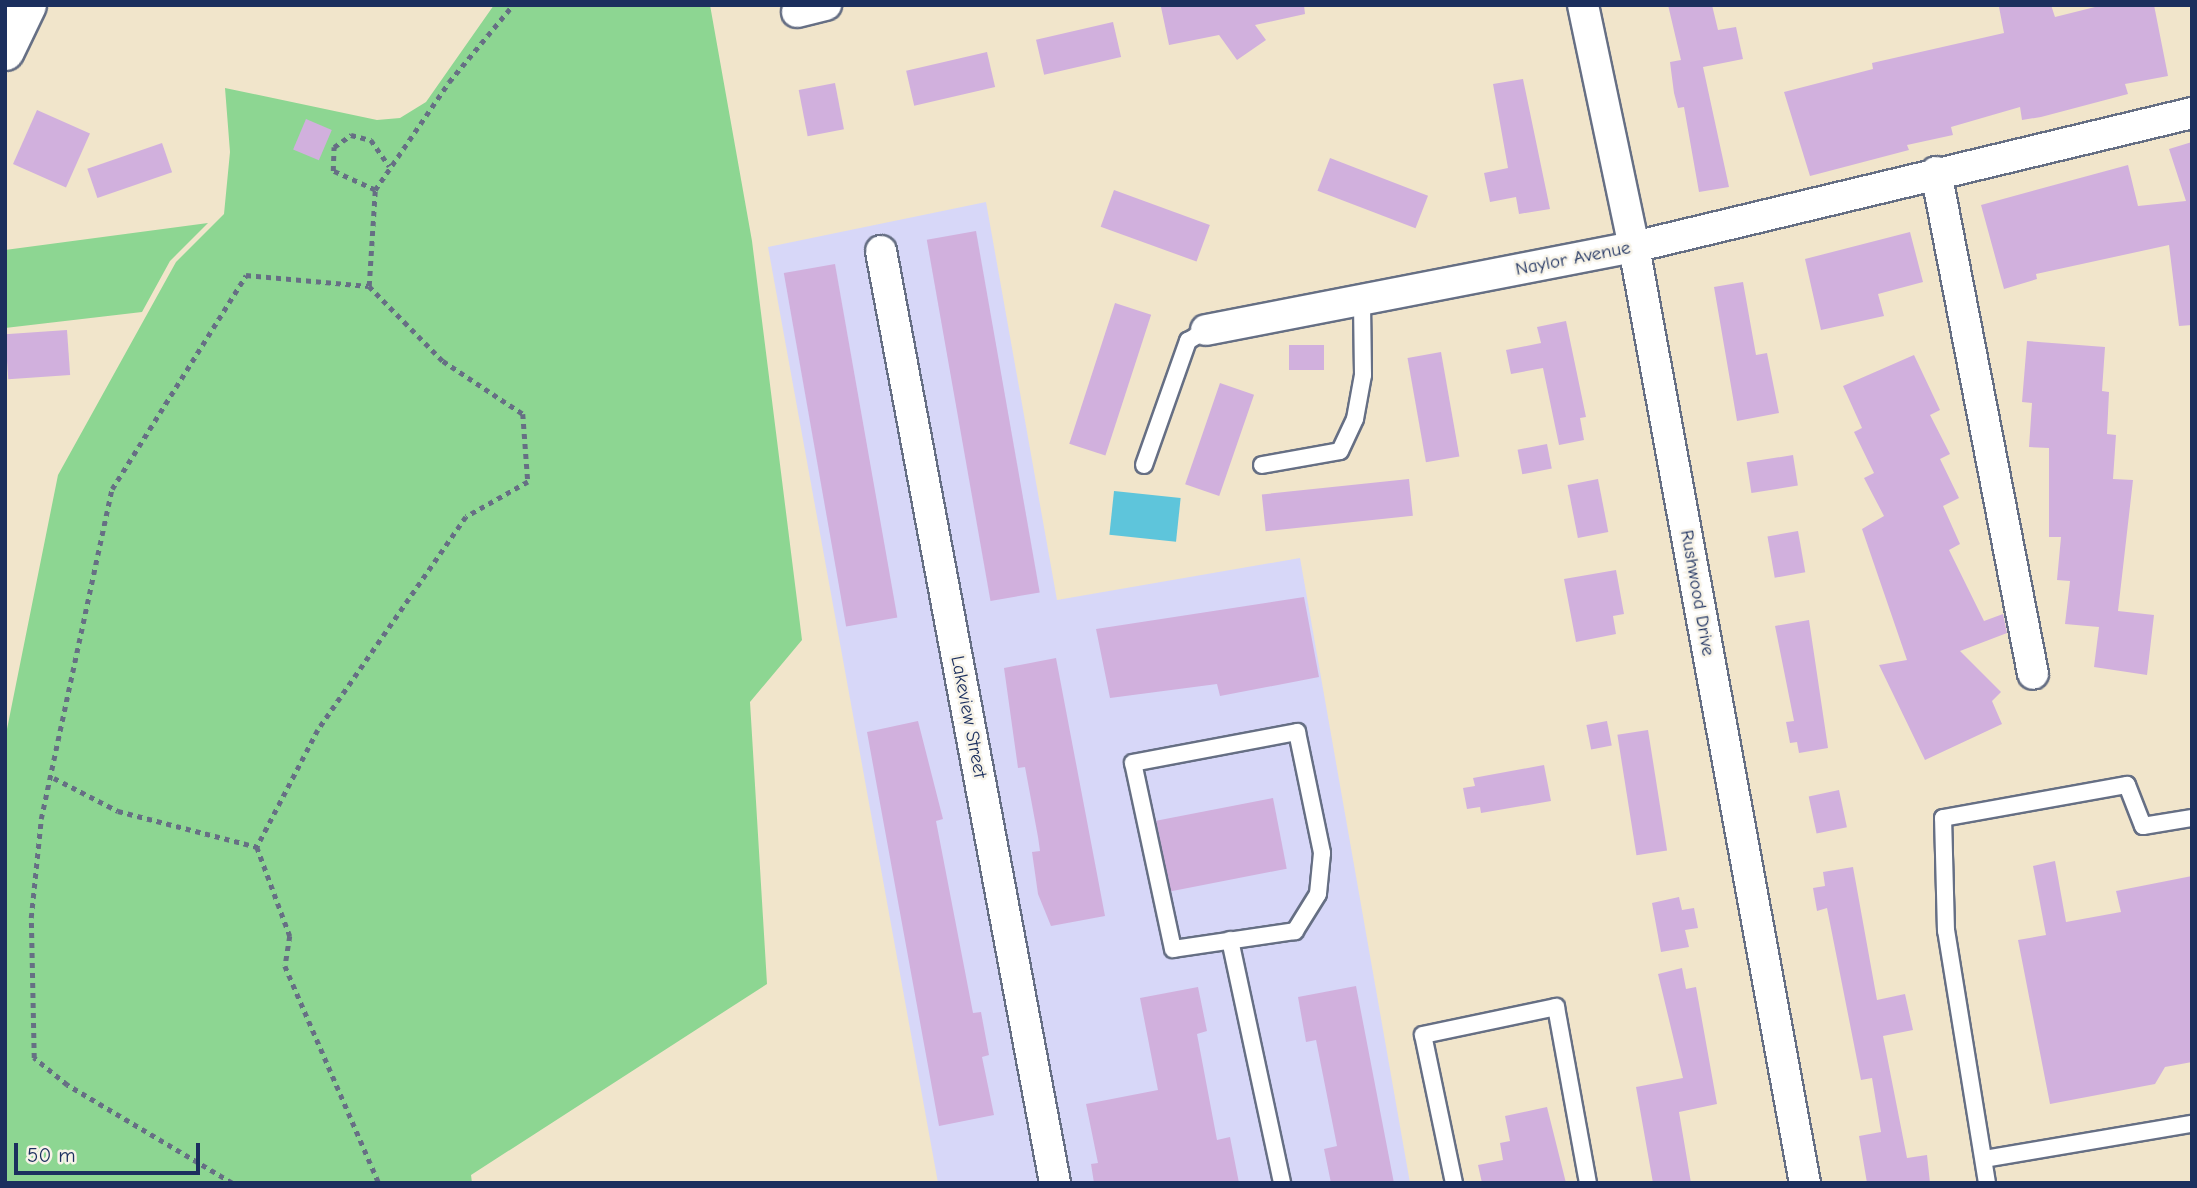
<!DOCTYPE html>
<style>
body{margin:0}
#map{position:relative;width:2197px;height:1188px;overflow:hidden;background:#f1e5cb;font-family:"Comic Neue",sans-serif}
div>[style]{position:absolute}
.built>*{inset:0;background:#d7d7f8}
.green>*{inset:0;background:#8dd692}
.water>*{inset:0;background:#5ec5db;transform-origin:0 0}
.building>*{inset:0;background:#d1b0dd;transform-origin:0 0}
.path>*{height:4.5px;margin-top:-2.25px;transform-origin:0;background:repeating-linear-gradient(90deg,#666f84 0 5px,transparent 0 10px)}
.roads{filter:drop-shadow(2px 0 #666f84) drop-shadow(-2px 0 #666f84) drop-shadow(0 2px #666f84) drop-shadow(0 -2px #666f84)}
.lane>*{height:16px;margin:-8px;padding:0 8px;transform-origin:8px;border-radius:8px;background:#fff}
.street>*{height:30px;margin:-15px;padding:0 15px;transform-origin:15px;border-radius:15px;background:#fff}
.primary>*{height:38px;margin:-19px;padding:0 19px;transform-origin:19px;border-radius:19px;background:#fff}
span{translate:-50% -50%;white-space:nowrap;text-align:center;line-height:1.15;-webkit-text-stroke:5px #f7f3e8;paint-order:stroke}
.street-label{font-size:19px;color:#1b2f5e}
.frame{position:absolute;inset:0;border:7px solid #1b2f5e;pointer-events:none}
.scale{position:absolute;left:14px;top:1143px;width:186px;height:32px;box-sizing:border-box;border:4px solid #1b2f5e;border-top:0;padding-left:9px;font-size:21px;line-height:24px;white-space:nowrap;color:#1b2f5e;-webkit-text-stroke:5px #f7f3e8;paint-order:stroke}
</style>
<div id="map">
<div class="built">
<div style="clip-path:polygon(986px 202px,1057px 600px,1300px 558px,1410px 1183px,938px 1183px,768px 247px)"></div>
</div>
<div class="green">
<div style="clip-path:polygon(494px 5px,710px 5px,752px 241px,802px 640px,750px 702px,767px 984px,471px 1175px,472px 1183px,5px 1183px,5px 739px,58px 475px,176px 262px,224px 214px,230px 152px,225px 88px,377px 120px,400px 118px,426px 102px)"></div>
<div style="clip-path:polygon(208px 223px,170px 261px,142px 312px,5px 328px,5px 250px)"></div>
</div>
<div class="water">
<div style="left:1114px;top:491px;width:67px;height:44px;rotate:6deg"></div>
</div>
<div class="building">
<div style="clip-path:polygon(1171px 5px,1304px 5px,1305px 14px,1255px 25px,1266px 40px,1237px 60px,1219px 35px,1169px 45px,1161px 7px)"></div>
<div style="clip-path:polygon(1668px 5px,1712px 5px,1718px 30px,1736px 27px,1743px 59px,1703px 67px,1729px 187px,1699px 192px,1684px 107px,1678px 108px,1674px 93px,1670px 62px,1681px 60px)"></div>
<div style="clip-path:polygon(2051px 5px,2055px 17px,2103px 5px,2154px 5px,2168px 76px,2125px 84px,2128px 94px,2041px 117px,2022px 120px,2020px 107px,1951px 127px,1953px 135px,1907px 145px,1909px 150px,1810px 176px,1784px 92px,1873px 69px,1872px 63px,2004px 33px,1999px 7px)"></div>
<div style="left:1113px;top:22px;width:36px;height:79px;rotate:77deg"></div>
<div style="left:987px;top:52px;width:36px;height:83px;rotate:77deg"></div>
<div style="clip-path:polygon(1523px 79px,1550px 209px,1519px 214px,1516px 197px,1490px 202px,1484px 173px,1508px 168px,1493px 84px)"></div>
<div style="left:835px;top:83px;width:47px;height:37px;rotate:79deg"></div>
<div style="left:37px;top:110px;width:58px;height:59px;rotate:24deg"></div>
<div style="left:306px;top:119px;width:28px;height:33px;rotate:23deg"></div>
<div style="clip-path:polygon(2192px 142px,2192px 325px,2179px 326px,2169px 245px,2036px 274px,2037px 279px,2004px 289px,1981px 205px,2128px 165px,2138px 206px,2186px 201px,2169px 149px)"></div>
<div style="left:162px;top:143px;width:31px;height:79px;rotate:71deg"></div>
<div style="left:1330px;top:158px;width:105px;height:35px;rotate:21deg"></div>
<div style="left:1114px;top:190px;width:102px;height:39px;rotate:20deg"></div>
<div style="left:976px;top:231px;width:367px;height:50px;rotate:80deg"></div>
<div style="clip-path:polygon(1910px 232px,1923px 282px,1878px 294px,1884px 316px,1821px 330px,1805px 259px)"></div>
<div style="left:835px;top:264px;width:359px;height:52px;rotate:80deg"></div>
<div style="clip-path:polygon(1743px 282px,1756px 355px,1767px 353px,1779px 413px,1737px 421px,1714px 287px)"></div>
<div style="left:1115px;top:303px;width:38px;height:148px;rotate:18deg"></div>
<div style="clip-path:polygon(1566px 321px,1586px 417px,1580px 418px,1584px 440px,1559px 445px,1543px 368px,1511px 374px,1506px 350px,1541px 343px,1537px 327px)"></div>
<div style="left:67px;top:330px;width:45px;height:62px;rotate:86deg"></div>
<div style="clip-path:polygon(2027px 341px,2105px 347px,2102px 391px,2109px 392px,2107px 434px,2116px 435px,2113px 479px,2133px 480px,2118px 611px,2154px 615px,2147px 675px,2094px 667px,2099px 627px,2065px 624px,2070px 581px,2057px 580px,2061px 537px,2049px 537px,2049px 448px,2029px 447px,2032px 403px,2022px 402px)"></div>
<div style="left:1289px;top:345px;width:35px;height:25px"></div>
<div style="left:1441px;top:352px;width:106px;height:34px;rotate:80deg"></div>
<div style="clip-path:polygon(1914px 355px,1940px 410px,1930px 415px,1950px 454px,1940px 459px,1959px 498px,1943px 506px,1960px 544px,1949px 550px,1984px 621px,2003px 614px,2007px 633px,1960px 651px,2001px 692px,1992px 701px,2002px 724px,1925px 760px,1879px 665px,1907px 660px,1862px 529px,1884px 516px,1864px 478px,1874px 473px,1854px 432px,1862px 428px,1843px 386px)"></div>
<div style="left:1220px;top:383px;width:36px;height:107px;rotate:19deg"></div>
<div style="left:1547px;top:444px;width:25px;height:30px;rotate:79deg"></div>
<div style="left:1793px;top:455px;width:31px;height:47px;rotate:81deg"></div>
<div style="left:1409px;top:479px;width:37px;height:148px;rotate:84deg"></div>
<div style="left:1598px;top:479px;width:54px;height:31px;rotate:79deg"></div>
<div style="left:1798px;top:531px;width:42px;height:31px;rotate:80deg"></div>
<div style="clip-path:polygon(1616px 570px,1624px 614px,1613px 616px,1616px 634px,1576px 642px,1564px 579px)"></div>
<div style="clip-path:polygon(1304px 597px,1319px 677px,1220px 696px,1217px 684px,1110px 698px,1096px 629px)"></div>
<div style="clip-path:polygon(1809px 620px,1828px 748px,1799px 753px,1797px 742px,1790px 743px,1786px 722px,1794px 721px,1775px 626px)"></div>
<div style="clip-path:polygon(1056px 658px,1105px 916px,1051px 926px,1038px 894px,1032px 852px,1040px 851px,1038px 837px,1025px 767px,1018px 768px,1004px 668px)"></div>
<div style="clip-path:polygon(918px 721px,943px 819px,936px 821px,973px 1013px,981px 1012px,989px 1055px,982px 1057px,994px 1115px,939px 1126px,867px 732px)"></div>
<div style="left:1607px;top:721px;width:25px;height:21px;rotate:79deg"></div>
<div style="left:1648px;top:730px;width:122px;height:31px;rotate:81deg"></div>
<div style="clip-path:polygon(1544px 765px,1551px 801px,1481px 813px,1480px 807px,1467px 809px,1463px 788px,1475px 786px,1473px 778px)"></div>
<div style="left:1839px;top:790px;width:38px;height:31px;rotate:78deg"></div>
<div style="left:1273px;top:798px;width:72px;height:119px;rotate:79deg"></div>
<div style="clip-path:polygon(2055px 861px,2066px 922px,2121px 912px,2116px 891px,2192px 876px,2192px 1062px,2165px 1067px,2155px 1084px,2050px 1104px,2018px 940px,2046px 935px,2033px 866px)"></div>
<div style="clip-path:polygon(1853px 867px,1877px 1000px,1905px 994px,1913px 1030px,1883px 1036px,1907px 1158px,1927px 1155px,1930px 1183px,1867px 1183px,1859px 1136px,1881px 1132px,1872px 1078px,1861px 1080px,1827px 908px,1817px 911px,1813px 888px,1825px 886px,1823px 872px)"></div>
<div style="clip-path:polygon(1679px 897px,1682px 910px,1694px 908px,1698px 928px,1685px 930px,1689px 947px,1661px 952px,1652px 903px)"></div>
<div style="clip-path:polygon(1682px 968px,1686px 989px,1696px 987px,1717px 1104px,1679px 1112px,1691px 1183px,1653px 1183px,1636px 1087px,1683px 1078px,1658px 974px)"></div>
<div style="clip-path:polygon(1356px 986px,1394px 1183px,1331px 1183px,1324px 1149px,1337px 1146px,1316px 1040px,1306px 1042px,1298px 997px)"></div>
<div style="clip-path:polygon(1198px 987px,1207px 1031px,1197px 1034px,1217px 1140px,1230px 1137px,1239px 1183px,1094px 1183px,1091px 1164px,1098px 1163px,1086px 1104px,1158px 1090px,1140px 998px)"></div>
<div style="clip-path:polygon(1547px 1107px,1566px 1183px,1482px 1183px,1478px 1165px,1503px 1160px,1500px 1143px,1510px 1141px,1505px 1116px)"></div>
</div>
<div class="path">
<div style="left:375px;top:190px;width:46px;rotate:-155.7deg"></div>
<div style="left:333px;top:171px;width:24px;rotate:-88deg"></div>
<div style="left:334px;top:147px;width:21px;rotate:-35deg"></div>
<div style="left:351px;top:135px;width:21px;rotate:14deg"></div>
<div style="left:371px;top:140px;width:32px;rotate:55deg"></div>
<div style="left:369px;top:286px;width:96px;rotate:-86.4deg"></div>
<div style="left:375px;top:190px;width:131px;rotate:-55.6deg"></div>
<div style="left:449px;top:82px;width:100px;rotate:-50.3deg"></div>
<div style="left:54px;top:778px;width:72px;rotate:27.3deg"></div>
<div style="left:118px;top:811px;width:144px;rotate:14.5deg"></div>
<div style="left:232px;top:1183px;width:192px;rotate:-149.3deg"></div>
<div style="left:67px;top:1085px;width:43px;rotate:-140.7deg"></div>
<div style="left:34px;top:1058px;width:140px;rotate:-91.2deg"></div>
<div style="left:31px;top:918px;width:100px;rotate:-84.2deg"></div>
<div style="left:41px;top:819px;width:338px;rotate:-77.9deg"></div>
<div style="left:112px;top:489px;width:252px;rotate:-57.9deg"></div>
<div style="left:246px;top:275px;width:123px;rotate:5.1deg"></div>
<div style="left:369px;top:286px;width:105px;rotate:45.4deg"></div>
<div style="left:443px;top:361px;width:96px;rotate:33.5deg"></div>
<div style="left:523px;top:414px;width:68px;rotate:85.8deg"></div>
<div style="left:528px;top:482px;width:71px;rotate:150.6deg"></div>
<div style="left:466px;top:517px;width:259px;rotate:124.8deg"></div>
<div style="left:318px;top:730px;width:132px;rotate:117.5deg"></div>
<div style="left:257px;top:847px;width:95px;rotate:69.7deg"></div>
<div style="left:290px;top:936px;width:30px;rotate:99deg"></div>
<div style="left:285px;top:966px;width:236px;rotate:66.6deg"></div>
</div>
<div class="roads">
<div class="lane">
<div style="left:1144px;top:465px;width:132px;rotate:-70.5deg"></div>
<div style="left:1188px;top:341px;width:21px;rotate:-31deg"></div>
<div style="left:1262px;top:465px;width:79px;rotate:-10.2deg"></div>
<div style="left:1340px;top:451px;width:35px;rotate:-65deg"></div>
<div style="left:1355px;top:419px;width:45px;rotate:-79.7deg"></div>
<div style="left:1363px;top:375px;width:75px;rotate:-90.8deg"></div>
<div style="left:1297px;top:732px;width:124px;rotate:78.3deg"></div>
<div style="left:1322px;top:853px;width:41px;rotate:95.6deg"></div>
<div style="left:1318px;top:894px;width:44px;rotate:121.9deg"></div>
<div style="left:1295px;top:931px;width:123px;rotate:171.6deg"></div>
<div style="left:1173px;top:949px;width:190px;rotate:-102.1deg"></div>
<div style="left:1133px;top:763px;width:167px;rotate:-10.7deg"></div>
<div style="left:1230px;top:940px;width:249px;rotate:77.9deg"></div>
<div style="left:1984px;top:1159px;width:211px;rotate:-9.6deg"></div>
<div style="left:1454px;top:1183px;width:151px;rotate:-101.8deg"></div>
<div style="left:1423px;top:1035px;width:136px;rotate:-11.9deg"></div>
<div style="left:1556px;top:1007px;width:179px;rotate:79.7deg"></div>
<div style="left:1987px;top:1183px;width:255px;rotate:-99.2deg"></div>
<div style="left:1946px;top:931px;width:113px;rotate:-91.5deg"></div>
<div style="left:1943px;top:818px;width:187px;rotate:-10.2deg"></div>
<div style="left:2127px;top:785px;width:44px;rotate:68.7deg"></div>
<div style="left:2143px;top:826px;width:50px;rotate:-9.3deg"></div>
</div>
<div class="street">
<div style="left:1583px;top:5px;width:247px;rotate:78.1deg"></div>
<div style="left:1634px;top:247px;width:951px;rotate:79.65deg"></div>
<div style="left:797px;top:12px;width:30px;rotate:-14deg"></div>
<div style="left:1936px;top:172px;width:511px;rotate:79.06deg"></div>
<div style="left:881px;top:251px;width:948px;rotate:79.42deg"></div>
<div style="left:1206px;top:330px;width:436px;rotate:-11deg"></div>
<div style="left:1634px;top:247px;width:574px;rotate:-13.5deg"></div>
</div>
<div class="primary">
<div style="left:5px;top:51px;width:51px;rotate:-64.4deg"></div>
</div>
</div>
<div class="street-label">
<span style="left:1573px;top:259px;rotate:-11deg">Naylor Avenue</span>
<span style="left:1697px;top:593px;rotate:80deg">Rushwood Drive</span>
<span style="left:968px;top:717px;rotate:79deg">Lakeview Street</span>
</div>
<div class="frame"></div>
<div class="scale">50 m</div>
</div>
